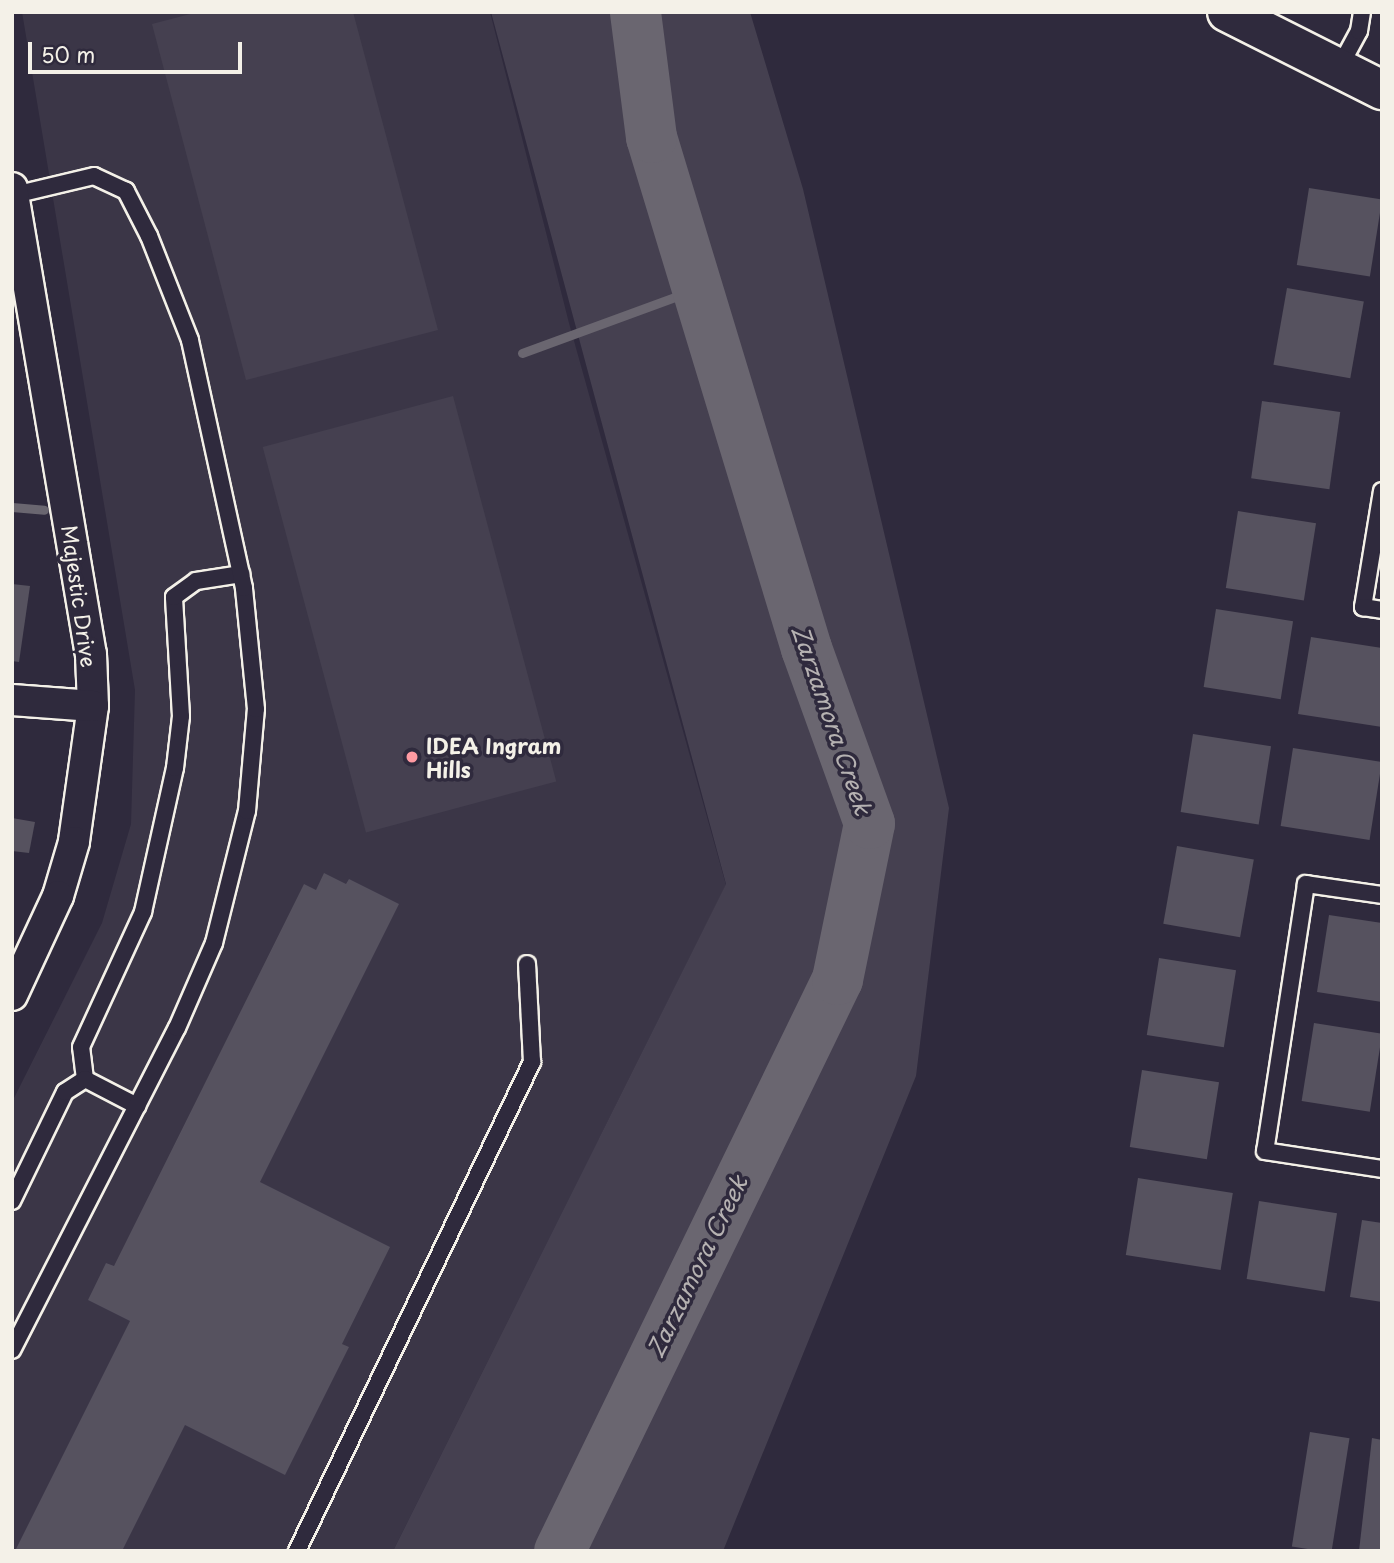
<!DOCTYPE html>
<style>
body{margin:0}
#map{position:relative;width:1394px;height:1563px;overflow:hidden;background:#2f2a3d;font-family:"Playpen Sans",sans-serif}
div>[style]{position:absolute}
.built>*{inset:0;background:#3b3647}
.green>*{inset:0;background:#454050;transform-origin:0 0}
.stream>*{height:9px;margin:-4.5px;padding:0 4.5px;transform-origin:4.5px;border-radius:4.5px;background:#6a6670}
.river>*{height:51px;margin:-25.5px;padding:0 25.5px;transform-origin:25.5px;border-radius:25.5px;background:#6a6670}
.building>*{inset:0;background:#56525f;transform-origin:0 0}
.roads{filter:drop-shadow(2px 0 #f4f1e8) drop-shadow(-2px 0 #f4f1e8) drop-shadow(0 2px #f4f1e8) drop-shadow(0 -2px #f4f1e8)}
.service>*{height:16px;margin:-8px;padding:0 8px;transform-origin:8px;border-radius:8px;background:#2f2a3d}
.minor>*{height:30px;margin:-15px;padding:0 15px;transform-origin:15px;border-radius:15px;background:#2f2a3d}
.tertiary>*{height:38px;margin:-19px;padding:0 19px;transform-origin:19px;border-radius:19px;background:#2f2a3d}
.dots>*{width:19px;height:19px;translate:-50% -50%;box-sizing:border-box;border:4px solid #2f2a3d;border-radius:50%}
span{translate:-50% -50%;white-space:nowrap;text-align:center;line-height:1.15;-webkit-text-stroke:7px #2f2a3d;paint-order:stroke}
.street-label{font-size:21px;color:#f4f1e8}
.poi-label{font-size:21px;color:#f4f1e8;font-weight:700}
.left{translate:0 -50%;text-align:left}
.water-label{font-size:23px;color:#b6b2b2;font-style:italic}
.frame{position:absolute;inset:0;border:14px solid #f4f1e8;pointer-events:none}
.scale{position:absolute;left:28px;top:42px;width:214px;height:32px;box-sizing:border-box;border:4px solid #f4f1e8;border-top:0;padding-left:9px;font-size:21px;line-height:24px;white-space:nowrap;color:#f4f1e8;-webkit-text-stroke:5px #2f2a3d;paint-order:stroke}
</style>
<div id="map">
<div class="built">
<div style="clip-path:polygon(22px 12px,490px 12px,569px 323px,726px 885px,393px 1551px,12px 1551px,12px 1102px,102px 923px,131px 824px,135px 690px)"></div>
</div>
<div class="green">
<div style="clip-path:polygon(198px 12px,353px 12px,438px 330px,246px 380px,152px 24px)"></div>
<div style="clip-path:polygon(491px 12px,750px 12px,803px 189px,949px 808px,916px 1076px,723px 1551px,393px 1551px,726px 884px)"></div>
<div style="left:453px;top:396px;width:399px;height:197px;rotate:75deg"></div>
</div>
<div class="stream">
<div style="left:522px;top:353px;width:186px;rotate:-20.1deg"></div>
<div style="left:12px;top:507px;width:32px;rotate:5deg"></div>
</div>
<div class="river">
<div style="left:559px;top:1551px;width:636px;rotate:-64.08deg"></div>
<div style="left:837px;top:979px;width:159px;rotate:-78.4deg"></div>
<div style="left:869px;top:823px;width:186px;rotate:-109.8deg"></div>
<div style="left:806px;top:648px;width:534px;rotate:-106.87deg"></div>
<div style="left:651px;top:137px;width:126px;rotate:-97.3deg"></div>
</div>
<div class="building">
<div style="left:1309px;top:188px;width:74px;height:78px;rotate:9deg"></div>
<div style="left:1287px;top:288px;width:78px;height:78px;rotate:10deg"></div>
<div style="left:1262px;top:401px;width:79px;height:78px;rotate:8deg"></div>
<div style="left:1238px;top:511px;width:79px;height:78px;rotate:9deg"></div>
<div style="clip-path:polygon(12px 584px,30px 586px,19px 662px,12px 661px)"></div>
<div style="left:1216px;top:609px;width:78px;height:79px;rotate:9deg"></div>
<div style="clip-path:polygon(1311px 637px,1382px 648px,1382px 727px,1298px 714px)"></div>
<div style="left:1193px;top:734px;width:79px;height:79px;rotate:9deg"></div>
<div style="left:1293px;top:748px;width:90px;height:79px;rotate:9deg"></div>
<div style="clip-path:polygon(12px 818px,35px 822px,29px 853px,12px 851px)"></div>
<div style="left:1177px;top:846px;width:78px;height:79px;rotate:10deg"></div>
<div style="clip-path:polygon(324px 873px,346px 884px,349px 879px,399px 904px,260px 1182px,390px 1247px,342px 1344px,349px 1347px,285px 1475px,185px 1425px,122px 1551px,15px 1551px,130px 1321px,88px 1300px,106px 1263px,114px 1266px,304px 884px,316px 890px)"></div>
<div style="clip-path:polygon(1329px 915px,1382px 923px,1382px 1002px,1317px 992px)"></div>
<div style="left:1159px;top:958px;width:78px;height:78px;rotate:9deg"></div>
<div style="left:1314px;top:1023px;width:69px;height:79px;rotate:9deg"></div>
<div style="left:1142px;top:1070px;width:78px;height:78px;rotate:9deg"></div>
<div style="left:1138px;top:1178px;width:96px;height:78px;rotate:9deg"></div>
<div style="left:1259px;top:1201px;width:79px;height:79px;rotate:9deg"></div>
<div style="clip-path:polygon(1362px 1220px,1382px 1223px,1382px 1302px,1350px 1297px)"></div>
<div style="left:1310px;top:1432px;width:40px;height:116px;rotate:9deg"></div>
<div style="clip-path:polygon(1372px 1438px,1382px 1440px,1382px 1551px,1359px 1551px)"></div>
</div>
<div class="roads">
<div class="service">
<div style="left:1339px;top:68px;width:42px;rotate:-61.6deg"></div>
<div style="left:1359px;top:31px;width:19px;rotate:-81deg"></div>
<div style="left:1382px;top:491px;width:118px;rotate:99.3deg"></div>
<div style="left:1363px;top:607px;width:19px;rotate:9deg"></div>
<div style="left:1382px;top:895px;width:77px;rotate:-171.8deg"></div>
<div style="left:1306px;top:884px;width:270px;rotate:98.7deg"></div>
<div style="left:1265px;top:1151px;width:118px;rotate:8.7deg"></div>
<div style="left:85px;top:1079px;width:32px;rotate:-97deg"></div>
<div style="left:81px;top:1047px;width:149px;rotate:-65.3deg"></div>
<div style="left:143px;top:912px;width:148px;rotate:-77.5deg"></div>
<div style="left:175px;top:768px;width:52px;rotate:-83.4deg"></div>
<div style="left:181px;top:716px;width:119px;rotate:-93.4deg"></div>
<div style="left:174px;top:597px;width:27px;rotate:-36deg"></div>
<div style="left:196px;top:581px;width:46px;rotate:-8.8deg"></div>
<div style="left:12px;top:1201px;width:121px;rotate:-64.1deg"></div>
<div style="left:65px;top:1092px;width:24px;rotate:-33deg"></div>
<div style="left:85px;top:1079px;width:59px;rotate:27.4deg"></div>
<div style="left:12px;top:1350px;width:362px;rotate:-62.9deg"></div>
<div style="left:177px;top:1028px;width:93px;rotate:-66.5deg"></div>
<div style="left:214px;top:943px;width:136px;rotate:-76deg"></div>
<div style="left:247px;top:811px;width:102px;rotate:-85deg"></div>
<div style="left:256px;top:709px;width:122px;rotate:-95.7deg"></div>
<div style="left:244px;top:588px;width:254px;rotate:-102.3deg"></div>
<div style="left:190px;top:340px;width:112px;rotate:-111.5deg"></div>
<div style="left:149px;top:236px;width:51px;rotate:-117.1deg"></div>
<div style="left:126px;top:191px;width:35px;rotate:-155deg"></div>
<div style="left:94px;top:176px;width:82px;rotate:166.6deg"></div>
<div style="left:297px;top:1551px;width:543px;rotate:-64.33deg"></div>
<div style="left:532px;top:1062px;width:98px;rotate:-92.9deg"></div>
</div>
<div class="minor">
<div style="left:12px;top:188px;width:473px;rotate:80.4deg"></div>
<div style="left:91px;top:654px;width:52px;rotate:87.8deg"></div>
<div style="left:93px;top:706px;width:137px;rotate:98deg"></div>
<div style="left:74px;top:842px;width:56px;rotate:106.5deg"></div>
<div style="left:58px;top:896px;width:109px;rotate:114.9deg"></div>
<div style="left:12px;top:700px;width:81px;rotate:4.2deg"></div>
</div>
<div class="tertiary">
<div style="left:1227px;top:12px;width:174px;rotate:26.7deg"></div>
</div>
</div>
<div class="dots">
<div style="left:412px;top:757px;background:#ff9aa2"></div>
</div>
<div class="street-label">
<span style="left:80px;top:596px;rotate:82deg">Majestic Drive</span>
</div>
<div class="poi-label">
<span class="left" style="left:426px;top:757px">IDEA Ingram<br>Hills</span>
</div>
<div class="water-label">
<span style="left:832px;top:720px;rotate:71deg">Zarzamora Creek</span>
<span style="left:697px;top:1266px;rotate:-64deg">Zarzamora Creek</span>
</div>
<div class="frame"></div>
<div class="scale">50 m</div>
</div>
